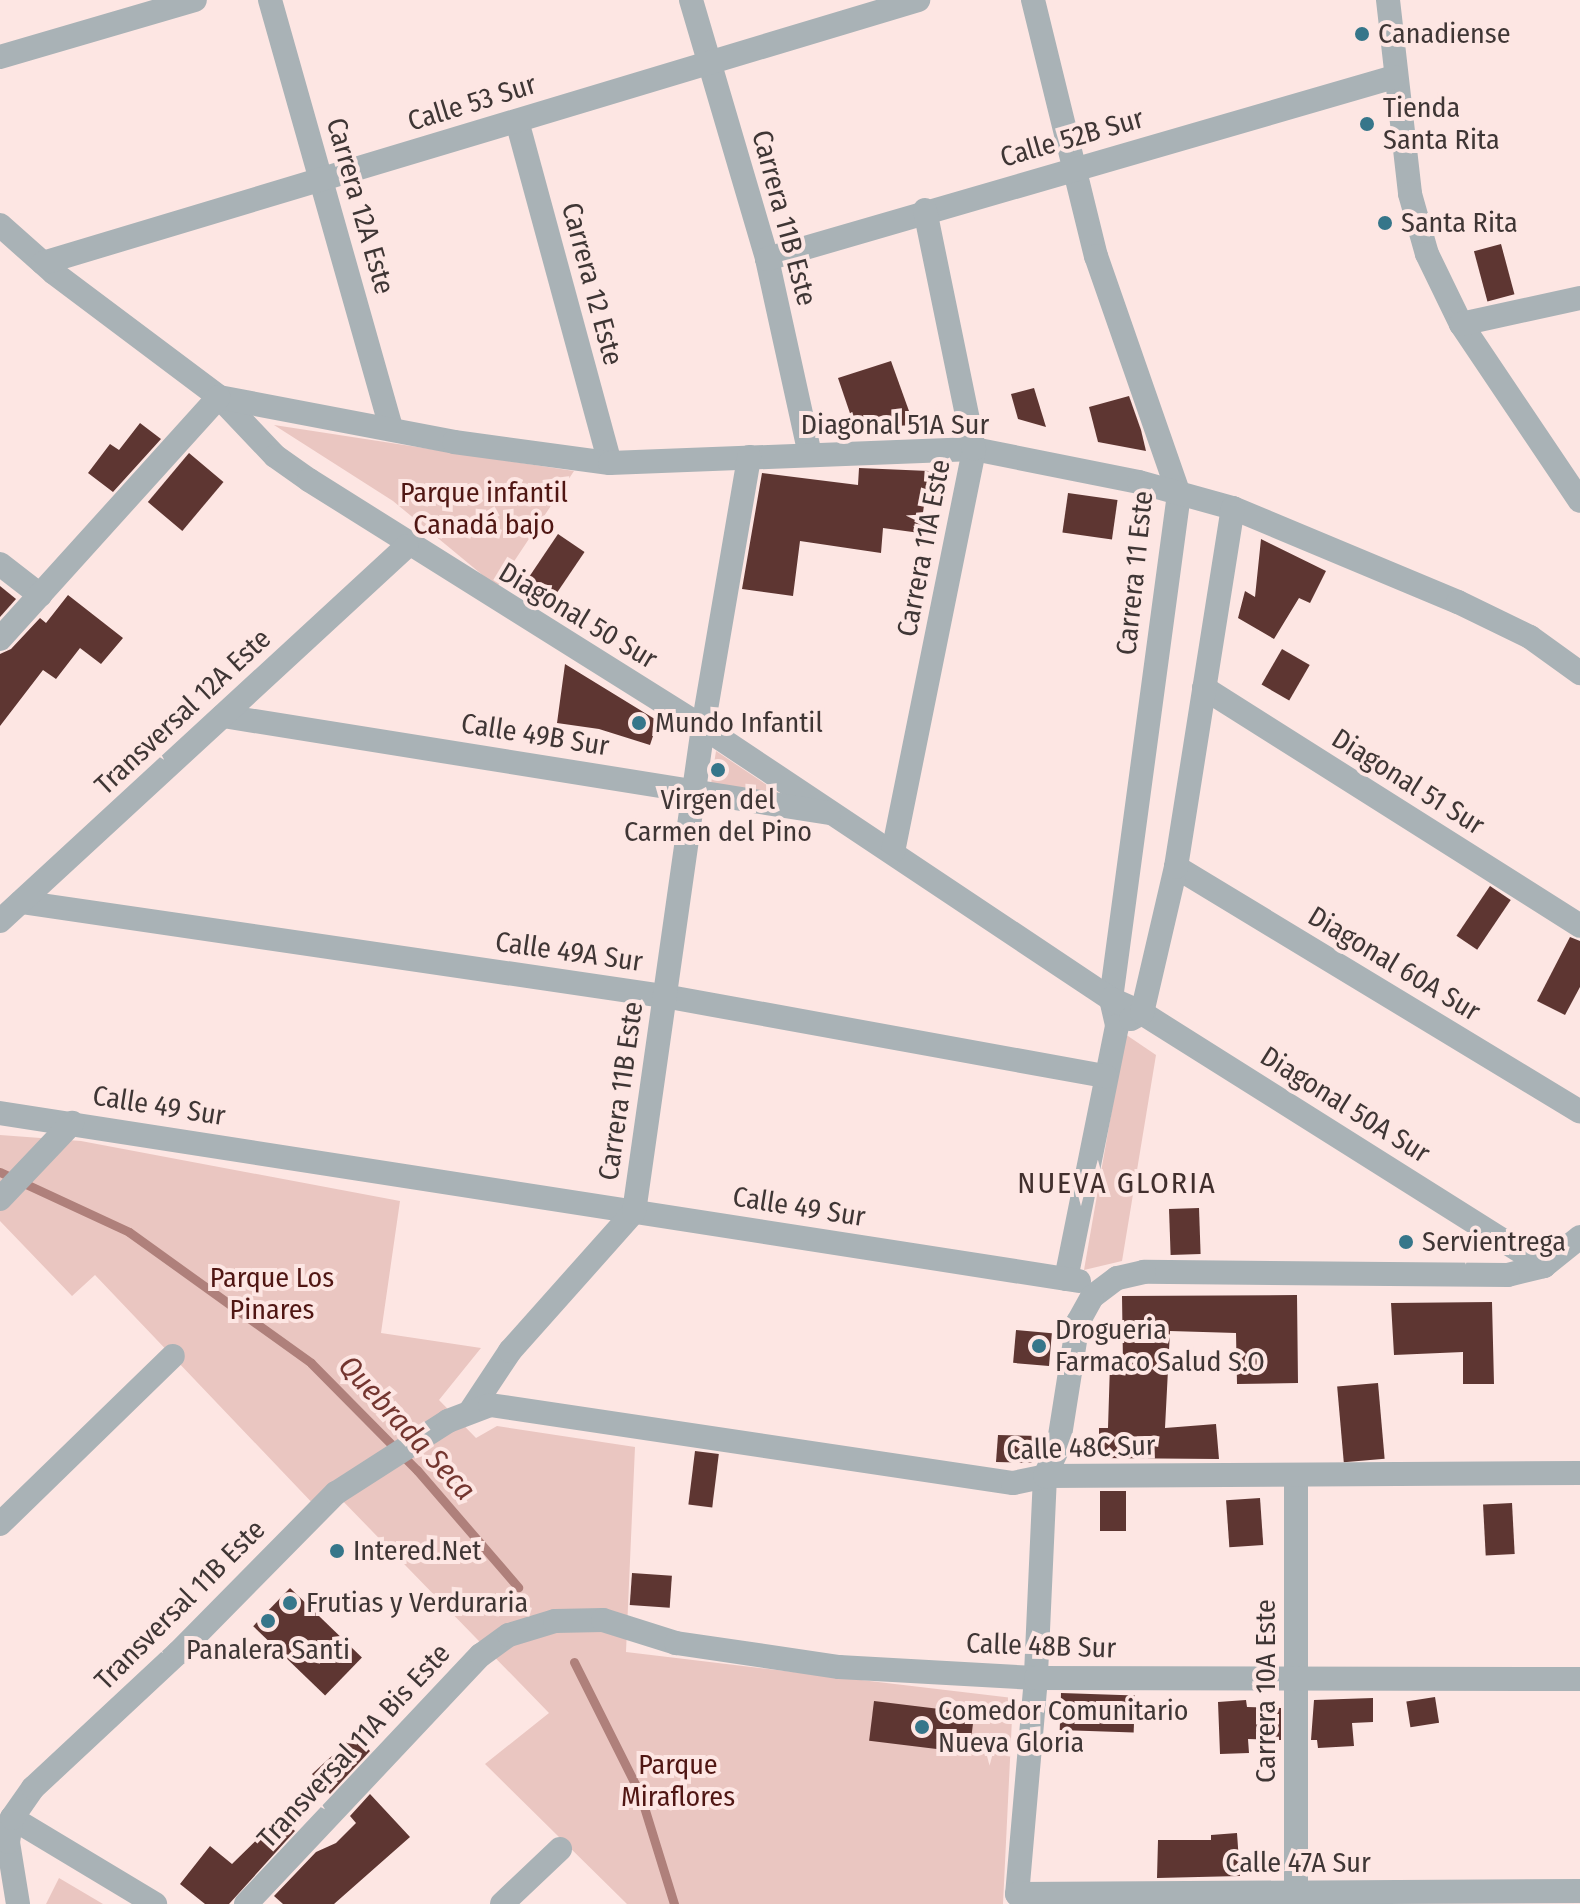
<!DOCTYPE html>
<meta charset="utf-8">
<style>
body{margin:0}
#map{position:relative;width:1580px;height:1904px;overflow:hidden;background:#fde6e3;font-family:"Fira Sans Condensed",sans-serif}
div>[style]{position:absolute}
.green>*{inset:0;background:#eac6c1}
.stream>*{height:9px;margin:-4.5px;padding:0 4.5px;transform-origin:4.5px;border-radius:4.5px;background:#af807b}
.building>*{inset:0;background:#5e3632;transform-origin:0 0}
.minor>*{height:24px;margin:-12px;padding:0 12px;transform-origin:12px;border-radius:12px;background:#a9b2b6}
.dots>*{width:22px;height:22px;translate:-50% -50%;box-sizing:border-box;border:4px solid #fde6e3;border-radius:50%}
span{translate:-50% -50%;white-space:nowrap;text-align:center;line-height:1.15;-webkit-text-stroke:8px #fde6e3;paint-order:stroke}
.poi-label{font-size:28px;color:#3f3635}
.left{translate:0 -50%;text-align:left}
.street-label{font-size:28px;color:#3f3635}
.park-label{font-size:28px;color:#501613}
.neighbourhood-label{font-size:30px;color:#412f2d;letter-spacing:2px}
.water-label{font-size:30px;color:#743630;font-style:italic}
</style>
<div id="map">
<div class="green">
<div style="clip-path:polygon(274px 425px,574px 471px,497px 587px,393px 501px)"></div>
<div style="clip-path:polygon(716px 751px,782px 795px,711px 784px)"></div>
<div style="clip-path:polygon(1125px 1034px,1156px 1055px,1122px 1261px,1084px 1270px)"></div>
<div style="clip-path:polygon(0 1135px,81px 1141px,400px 1201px,381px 1333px,481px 1348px,439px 1400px,476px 1438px,497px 1426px,635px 1447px,626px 1652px,1013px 1698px,1003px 1904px,627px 1904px,485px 1764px,549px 1713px,336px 1494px,318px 1509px,95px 1275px,72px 1296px,0 1221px)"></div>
<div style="clip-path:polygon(59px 1878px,103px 1904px,46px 1904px)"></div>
</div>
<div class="stream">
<div style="left:0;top:1172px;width:142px;rotate:24.9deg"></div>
<div style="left:129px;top:1232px;width:224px;rotate:35.7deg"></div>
<div style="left:311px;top:1363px;width:151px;rotate:45.3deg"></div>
<div style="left:417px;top:1470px;width:155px;rotate:49.2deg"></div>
<div style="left:574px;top:1662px;width:148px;rotate:63.4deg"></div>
<div style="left:640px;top:1794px;width:115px;rotate:72.8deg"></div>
</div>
<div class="building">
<div style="left:1501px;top:244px;width:52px;height:28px;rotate:75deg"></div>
<div style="clip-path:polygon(891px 361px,914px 425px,855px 428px,838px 378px)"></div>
<div style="clip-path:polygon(1034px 388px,1046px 427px,1018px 419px,1011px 394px)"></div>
<div style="clip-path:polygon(1129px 396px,1141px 430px,1146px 451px,1098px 442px,1089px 407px)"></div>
<div style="clip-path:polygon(140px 423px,161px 439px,113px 492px,88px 473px,110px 444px,119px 450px)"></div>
<div style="left:189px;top:453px;width:45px;height:64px;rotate:40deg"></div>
<div style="clip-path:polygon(859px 468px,929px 471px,920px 533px,883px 528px,881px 553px,800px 541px,793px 596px,742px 589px,762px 473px,858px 485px)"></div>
<div style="left:1068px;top:493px;width:50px;height:40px;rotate:8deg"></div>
<div style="left:558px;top:534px;width:32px;height:59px;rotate:34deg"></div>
<div style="clip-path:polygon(1261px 539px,1326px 571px,1310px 603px,1299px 598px,1274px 639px,1238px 618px,1245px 591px,1255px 597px)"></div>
<div style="clip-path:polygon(0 586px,16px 599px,0 617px)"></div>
<div style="clip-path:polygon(68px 595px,123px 638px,101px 664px,80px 648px,56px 679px,43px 670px,0 726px,0 654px,11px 649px,40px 618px,46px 623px)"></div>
<div style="left:1282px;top:649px;width:32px;height:41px;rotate:30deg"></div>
<div style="clip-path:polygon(565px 664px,658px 721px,650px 745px,599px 729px,557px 723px)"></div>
<div style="left:1490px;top:886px;width:25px;height:60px;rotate:34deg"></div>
<div style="clip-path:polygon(1570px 937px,1580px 941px,1580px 987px,1565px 1015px,1537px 1001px)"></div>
<div style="left:1199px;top:1208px;width:46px;height:30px;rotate:88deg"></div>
<div style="clip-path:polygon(1297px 1295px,1298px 1383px,1237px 1384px,1236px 1333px,1170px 1331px,1165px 1428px,1216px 1424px,1219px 1459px,1099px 1458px,1099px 1428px,1108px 1428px,1110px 1364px,1123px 1365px,1122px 1296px)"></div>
<div style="clip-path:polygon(1492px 1302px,1494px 1384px,1463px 1384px,1463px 1352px,1394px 1355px,1391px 1303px)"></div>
<div style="left:1016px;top:1330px;width:36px;height:33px;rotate:5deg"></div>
<div style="left:1378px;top:1383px;width:76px;height:41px;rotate:85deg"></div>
<div style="clip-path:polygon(998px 1435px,1041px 1436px,1035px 1463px,996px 1462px)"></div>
<div style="left:695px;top:1451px;width:24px;height:54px;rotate:7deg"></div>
<div style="left:1100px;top:1491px;width:26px;height:40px"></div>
<div style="left:1260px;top:1498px;width:47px;height:34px;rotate:86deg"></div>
<div style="left:1512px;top:1503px;width:51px;height:29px;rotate:87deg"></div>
<div style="left:632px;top:1573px;width:40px;height:32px;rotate:4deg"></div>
<div style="left:290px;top:1588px;width:100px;height:53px;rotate:44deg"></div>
<div style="left:1061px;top:1693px;width:74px;height:37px;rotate:2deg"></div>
<div style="left:1435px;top:1697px;width:26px;height:29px;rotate:81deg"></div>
<div style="clip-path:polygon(1373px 1698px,1373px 1722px,1352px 1723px,1354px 1746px,1318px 1748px,1317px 1740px,1311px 1740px,1314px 1700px)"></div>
<div style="clip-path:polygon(1246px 1700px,1247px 1707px,1281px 1708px,1281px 1740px,1248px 1739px,1249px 1753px,1220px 1754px,1218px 1702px)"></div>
<div style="left:874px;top:1701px;width:101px;height:40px;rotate:7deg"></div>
<div style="clip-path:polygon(355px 1735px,370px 1751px,330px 1794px,312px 1774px)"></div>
<div style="clip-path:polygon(370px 1794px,410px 1837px,334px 1904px,283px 1904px,274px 1896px,316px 1852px,336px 1843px,356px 1823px,350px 1816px)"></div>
<div style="clip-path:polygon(280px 1817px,295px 1831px,229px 1904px,205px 1904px,180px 1884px,210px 1846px,232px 1864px)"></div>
<div style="clip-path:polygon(1237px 1833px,1240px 1876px,1157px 1878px,1158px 1840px,1211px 1840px,1211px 1835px)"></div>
</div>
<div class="minor">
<div style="left:270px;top:0;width:445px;rotate:74.2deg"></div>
<div style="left:691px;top:0;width:270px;rotate:73.6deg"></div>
<div style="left:767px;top:259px;width:200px;rotate:77.6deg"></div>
<div style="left:1033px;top:0;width:264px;rotate:76.2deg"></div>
<div style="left:1096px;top:256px;width:252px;rotate:70.8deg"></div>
<div style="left:1179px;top:494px;width:510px;rotate:97.67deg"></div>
<div style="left:1111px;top:999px;width:28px;rotate:77deg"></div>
<div style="left:1117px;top:1026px;width:258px;rotate:101.4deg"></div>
<div style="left:1388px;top:0;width:195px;rotate:83.5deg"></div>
<div style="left:1410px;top:194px;width:62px;rotate:74.2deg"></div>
<div style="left:1427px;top:254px;width:78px;rotate:64.1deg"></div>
<div style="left:1461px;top:324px;width:213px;rotate:56.1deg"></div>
<div style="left:0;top:57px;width:203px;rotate:-16.3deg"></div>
<div style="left:517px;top:121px;width:354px;rotate:74.8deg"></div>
<div style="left:0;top:225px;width:72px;rotate:41.6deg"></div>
<div style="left:54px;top:273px;width:206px;rotate:36.9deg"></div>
<div style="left:219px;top:397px;width:81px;rotate:46.5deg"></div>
<div style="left:275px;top:456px;width:42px;rotate:35.2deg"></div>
<div style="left:309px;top:480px;width:465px;rotate:32.1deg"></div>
<div style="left:703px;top:727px;width:490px;rotate:33.7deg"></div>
<div style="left:1111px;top:999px;width:34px;rotate:24deg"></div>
<div style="left:1142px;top:1013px;width:475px;rotate:32.2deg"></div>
<div style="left:767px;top:259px;width:653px;rotate:-16.19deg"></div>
<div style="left:43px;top:263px;width:914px;rotate:-16.73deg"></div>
<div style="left:1461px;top:324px;width:122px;rotate:-12.3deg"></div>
<div style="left:219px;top:397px;width:239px;rotate:10.8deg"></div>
<div style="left:454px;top:442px;width:157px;rotate:7.7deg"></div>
<div style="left:610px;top:463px;width:364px;rotate:-2.2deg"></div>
<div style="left:974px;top:449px;width:168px;rotate:11.3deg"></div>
<div style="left:1139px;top:482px;width:98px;rotate:15.5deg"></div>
<div style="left:1233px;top:508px;width:244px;rotate:22.7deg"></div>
<div style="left:1458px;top:602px;width:80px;rotate:25.9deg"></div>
<div style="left:1530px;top:637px;width:62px;rotate:35.8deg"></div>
<div style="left:0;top:564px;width:51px;rotate:37.8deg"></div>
<div style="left:0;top:639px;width:326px;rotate:-47.9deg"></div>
<div style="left:1204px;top:688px;width:445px;rotate:32.3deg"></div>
<div style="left:223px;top:716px;width:614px;rotate:9.09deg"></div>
<div style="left:893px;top:852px;width:411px;rotate:-78.6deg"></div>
<div style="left:974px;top:449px;width:244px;rotate:-101.6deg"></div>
<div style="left:1176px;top:867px;width:472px;rotate:31.2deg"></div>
<div style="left:21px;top:902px;width:650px;rotate:8.32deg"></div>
<div style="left:664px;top:996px;width:449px;rotate:10.3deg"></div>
<div style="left:0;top:921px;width:553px;rotate:-42.66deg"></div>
<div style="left:1131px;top:1019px;width:13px;rotate:-29deg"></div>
<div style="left:1142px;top:1013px;width:150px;rotate:-76.9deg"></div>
<div style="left:1176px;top:867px;width:363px;rotate:-81deg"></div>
<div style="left:0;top:1113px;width:1092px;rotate:8.85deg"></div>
<div style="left:0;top:1199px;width:105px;rotate:-46.5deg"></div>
<div style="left:1580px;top:1237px;width:46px;rotate:141.1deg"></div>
<div style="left:1544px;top:1266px;width:37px;rotate:166deg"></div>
<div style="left:1508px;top:1275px;width:364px;rotate:-179.5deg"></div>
<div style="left:1144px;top:1272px;width:28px;rotate:167deg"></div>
<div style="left:1117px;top:1278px;width:31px;rotate:143deg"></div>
<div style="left:1092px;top:1297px;width:29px;rotate:119deg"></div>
<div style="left:1078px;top:1322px;width:128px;rotate:99deg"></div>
<div style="left:1058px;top:1448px;width:31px;rotate:115deg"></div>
<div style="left:1045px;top:1476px;width:202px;rotate:92.6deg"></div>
<div style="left:1036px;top:1678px;width:217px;rotate:95deg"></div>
<div style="left:1017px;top:1894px;width:563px;rotate:-0.31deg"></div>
<div style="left:471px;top:1410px;width:71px;rotate:-56.5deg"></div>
<div style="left:510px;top:1351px;width:186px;rotate:-48.3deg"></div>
<div style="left:634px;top:1212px;width:490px;rotate:-81.9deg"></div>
<div style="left:703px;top:727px;width:274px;rotate:-80.3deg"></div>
<div style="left:1296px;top:1478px;width:426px;rotate:90deg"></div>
<div style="left:0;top:1524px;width:241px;rotate:-44.2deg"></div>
<div style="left:12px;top:1818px;width:167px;rotate:31deg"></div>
<div style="left:18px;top:1904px;width:63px;rotate:-99.2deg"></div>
<div style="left:8px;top:1842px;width:24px;rotate:-81deg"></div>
<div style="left:12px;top:1818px;width:37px;rotate:-55deg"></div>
<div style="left:33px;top:1788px;width:198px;rotate:-43deg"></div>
<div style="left:178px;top:1653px;width:225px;rotate:-45.4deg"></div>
<div style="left:336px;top:1493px;width:133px;rotate:-32.7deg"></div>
<div style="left:448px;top:1421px;width:45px;rotate:-20.9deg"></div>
<div style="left:490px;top:1405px;width:529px;rotate:8.48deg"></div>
<div style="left:1013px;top:1483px;width:33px;rotate:-12deg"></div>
<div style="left:1045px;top:1476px;width:535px;rotate:-0.32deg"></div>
<div style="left:246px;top:1904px;width:342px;rotate:-46.7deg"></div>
<div style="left:481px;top:1655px;width:34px;rotate:-36deg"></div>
<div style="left:509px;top:1635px;width:48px;rotate:-16.9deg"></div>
<div style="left:555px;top:1621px;width:48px;rotate:-1.2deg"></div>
<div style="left:603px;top:1620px;width:77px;rotate:17.5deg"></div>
<div style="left:676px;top:1643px;width:165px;rotate:8.4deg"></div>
<div style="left:839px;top:1667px;width:197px;rotate:3.2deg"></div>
<div style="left:1036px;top:1678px;width:544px;rotate:0.11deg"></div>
<div style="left:502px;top:1904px;width:80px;rotate:-43.5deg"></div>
</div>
<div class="dots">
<div style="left:1362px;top:34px;background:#36768a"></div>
<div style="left:1367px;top:124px;background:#36768a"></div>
<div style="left:1385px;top:223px;background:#36768a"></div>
<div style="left:639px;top:723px;background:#36768a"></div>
<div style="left:718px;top:770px;background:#36768a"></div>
<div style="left:1406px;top:1242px;background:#36768a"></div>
<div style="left:1039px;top:1346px;background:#36768a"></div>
<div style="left:337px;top:1551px;background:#36768a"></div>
<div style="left:290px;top:1603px;background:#36768a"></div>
<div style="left:268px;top:1621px;background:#36768a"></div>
<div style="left:922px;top:1727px;background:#36768a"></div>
</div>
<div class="poi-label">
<span class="left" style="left:1378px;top:34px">Canadiense</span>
<span class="left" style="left:1383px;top:124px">Tienda<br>Santa Rita</span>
<span class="left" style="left:1401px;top:223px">Santa Rita</span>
<span class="left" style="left:655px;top:723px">Mundo Infantil</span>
<span style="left:718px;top:816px">Virgen del<br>Carmen del Pino</span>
<span class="left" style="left:1422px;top:1242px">Servientrega</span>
<span class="left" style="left:1055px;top:1346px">Drogueria<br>Farmaco Salud S.O</span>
<span class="left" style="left:353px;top:1551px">Intered.Net</span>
<span class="left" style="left:306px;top:1603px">Frutias y Verduraria</span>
<span style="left:268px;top:1650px">Panalera Santi</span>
<span class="left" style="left:938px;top:1727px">Comedor Comunitario<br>Nueva Gloria</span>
</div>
<div class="street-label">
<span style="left:472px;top:103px;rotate:-17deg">Calle 53 Sur</span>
<span style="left:1072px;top:138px;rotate:-16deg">Calle 52B Sur</span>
<span style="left:360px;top:206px;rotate:74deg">Carrera 12A Este</span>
<span style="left:784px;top:218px;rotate:75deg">Carrera 11B Este</span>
<span style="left:592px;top:284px;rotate:75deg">Carrera 12 Este</span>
<span style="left:895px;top:425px">Diagonal 51A Sur</span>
<span style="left:924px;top:548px;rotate:-79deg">Carrera 11A Este</span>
<span style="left:1135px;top:573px;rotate:-84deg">Carrera 11 Este</span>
<span style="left:578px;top:616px;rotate:31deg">Diagonal 50 Sur</span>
<span style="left:183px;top:712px;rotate:-43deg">Transversal 12A Este</span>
<span style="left:535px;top:735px;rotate:9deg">Calle 49B Sur</span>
<span style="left:1408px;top:782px;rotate:32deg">Diagonal 51 Sur</span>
<span style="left:569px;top:952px;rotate:8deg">Calle 49A Sur</span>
<span style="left:1394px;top:964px;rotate:31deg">Diagonal 60A Sur</span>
<span style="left:621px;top:1091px;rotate:-82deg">Carrera 11B Este</span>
<span style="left:1345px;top:1105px;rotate:32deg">Diagonal 50A Sur</span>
<span style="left:159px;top:1106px;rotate:9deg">Calle 49 Sur</span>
<span style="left:799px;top:1207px;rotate:9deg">Calle 49 Sur</span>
<span style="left:1081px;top:1448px;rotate:-2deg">Calle 48C Sur</span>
<span style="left:180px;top:1605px;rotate:-45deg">Transversal 11B Este</span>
<span style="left:1041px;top:1646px;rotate:2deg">Calle 48B Sur</span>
<span style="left:1266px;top:1691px;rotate:-90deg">Carrera 10A Este</span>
<span style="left:354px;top:1746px;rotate:-47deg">Transversal 11A Bis Este</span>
<span style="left:1298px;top:1863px">Calle 47A Sur</span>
</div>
<div class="park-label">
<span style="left:484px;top:509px">Parque infantil<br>Canadá bajo</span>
<span style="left:272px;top:1294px">Parque Los<br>Pinares</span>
<span style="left:678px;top:1781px">Parque<br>Miraflores</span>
</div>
<div class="neighbourhood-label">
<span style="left:1117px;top:1183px">NUEVA GLORIA</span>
</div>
<div class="water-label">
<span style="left:407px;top:1428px;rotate:47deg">Quebrada Seca</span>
</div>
</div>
